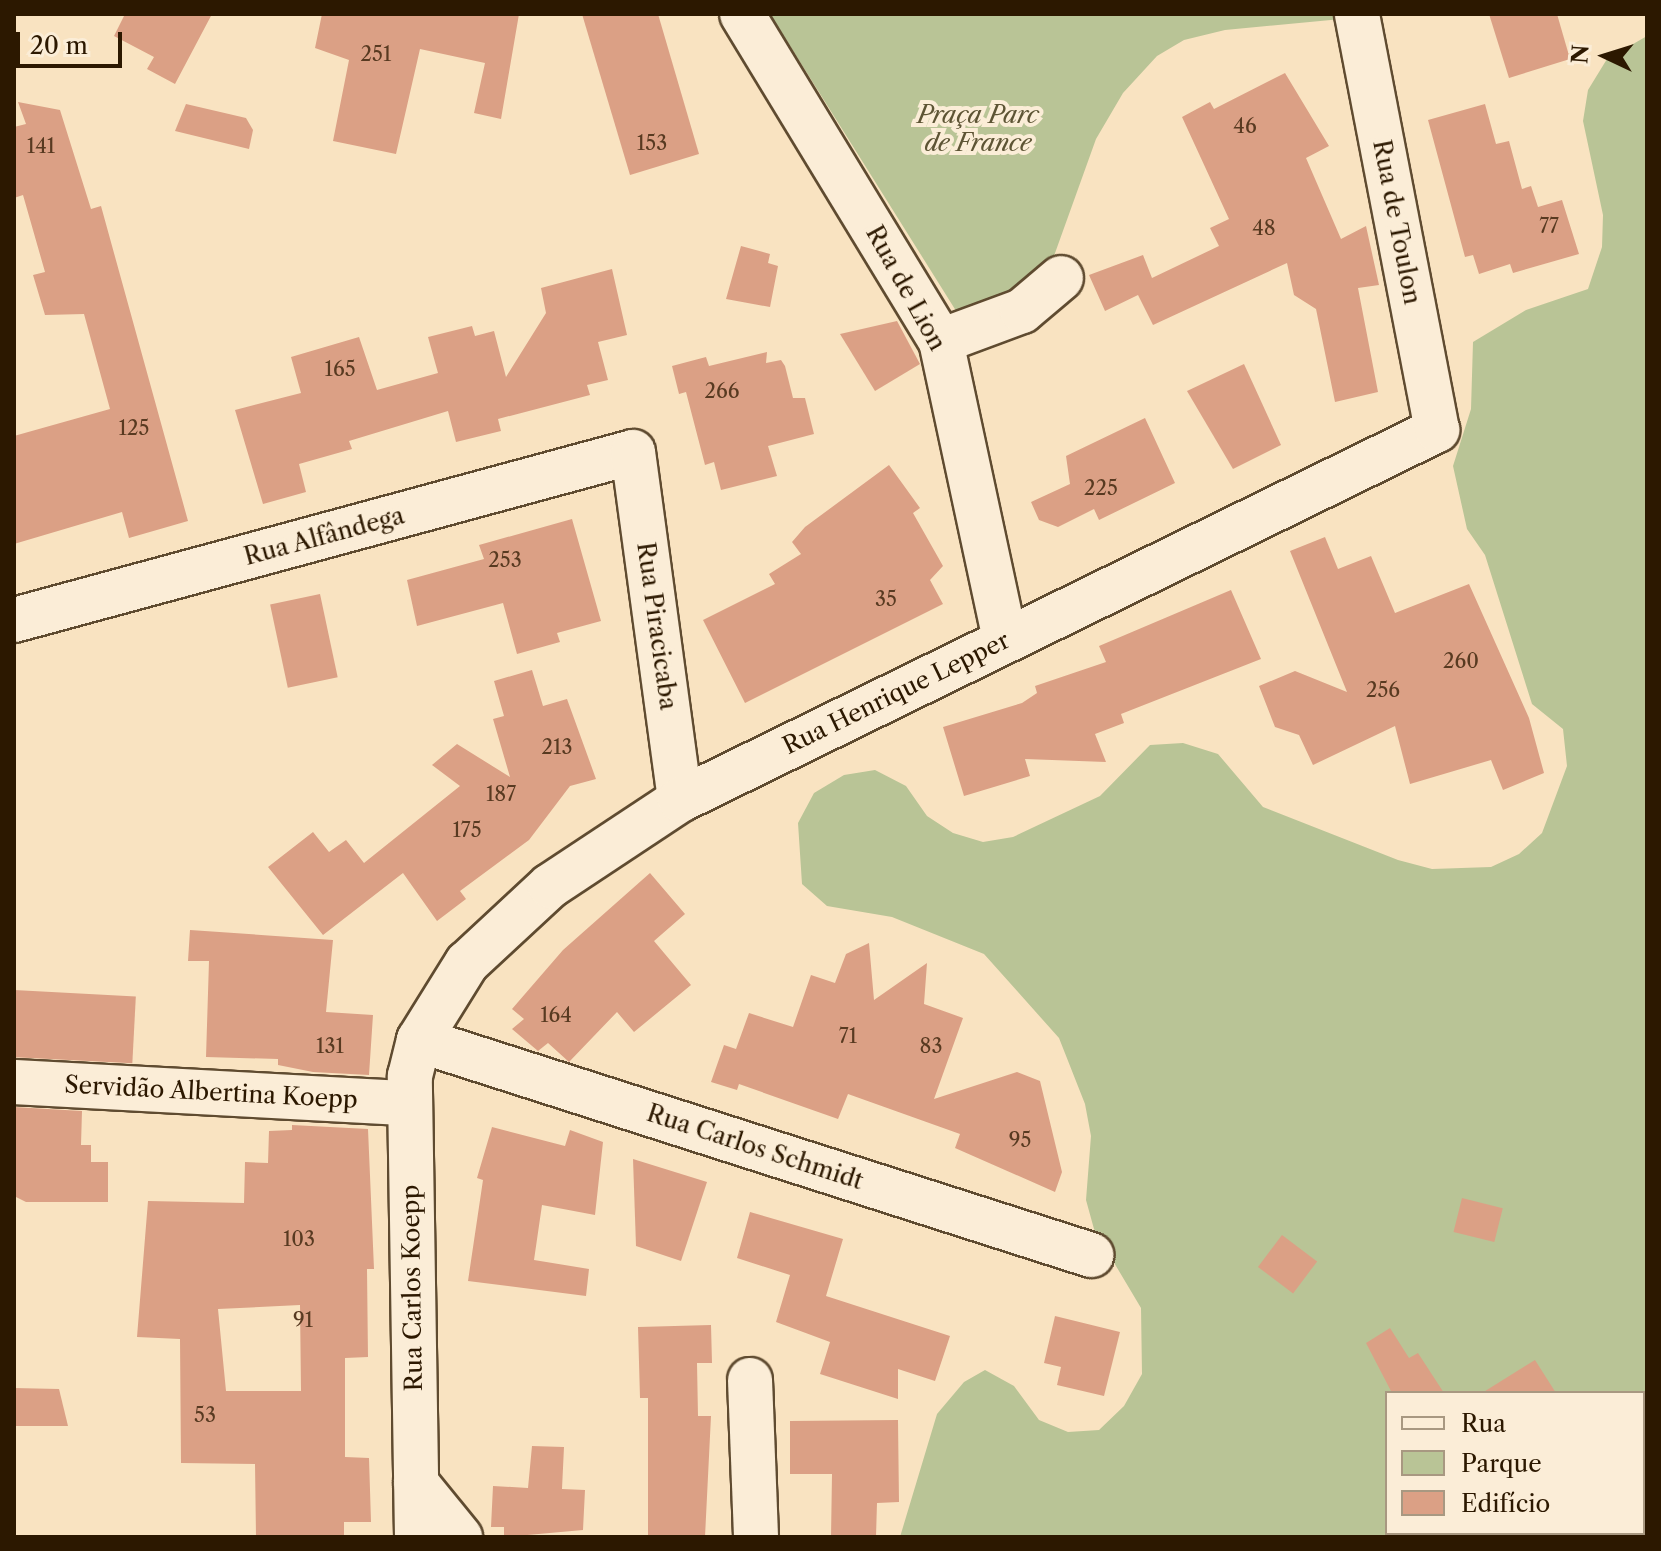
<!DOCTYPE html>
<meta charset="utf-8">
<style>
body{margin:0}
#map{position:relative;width:1661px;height:1551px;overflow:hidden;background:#f9e3c1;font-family:"Libre Caslon Text",serif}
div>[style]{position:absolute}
.green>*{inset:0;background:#b9c496}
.building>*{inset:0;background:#dba085;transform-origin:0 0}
.roads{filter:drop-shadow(2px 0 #5f4b30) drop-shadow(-2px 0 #5f4b30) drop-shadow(0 2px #5f4b30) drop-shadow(0 -2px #5f4b30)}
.minor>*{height:44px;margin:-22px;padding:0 22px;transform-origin:22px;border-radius:22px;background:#fbedd7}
span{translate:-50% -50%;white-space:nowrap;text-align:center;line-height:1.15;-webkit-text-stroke:8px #fbedd7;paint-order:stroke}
.number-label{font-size:20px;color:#583a21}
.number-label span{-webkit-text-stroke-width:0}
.park-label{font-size:24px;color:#5d5434;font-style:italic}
.street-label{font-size:24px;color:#2c1800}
.frame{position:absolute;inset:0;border:16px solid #2c1800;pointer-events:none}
.legend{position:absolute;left:1385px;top:1391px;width:260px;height:144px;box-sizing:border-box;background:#fbedd7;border:2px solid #a89881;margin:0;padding:10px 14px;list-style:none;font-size:24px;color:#2c1800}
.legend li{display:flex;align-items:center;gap:16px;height:40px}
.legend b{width:40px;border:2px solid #a89881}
.north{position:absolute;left:1565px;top:16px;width:80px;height:80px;-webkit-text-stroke:6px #fbedd7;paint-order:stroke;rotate:274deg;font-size:22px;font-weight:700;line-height:32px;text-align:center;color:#2c1800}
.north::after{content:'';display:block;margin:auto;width:28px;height:36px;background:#2c1800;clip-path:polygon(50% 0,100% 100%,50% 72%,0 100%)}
.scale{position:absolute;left:16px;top:32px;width:106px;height:36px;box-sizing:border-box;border:4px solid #2c1800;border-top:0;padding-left:10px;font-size:24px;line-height:28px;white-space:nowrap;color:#2c1800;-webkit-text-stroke:6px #fbedd7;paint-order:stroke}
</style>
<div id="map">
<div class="green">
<div style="clip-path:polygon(770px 14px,1351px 14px,1352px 18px,1225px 30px,1184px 40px,1157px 56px,1123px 93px,1096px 139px,1050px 267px,1035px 284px,958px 314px)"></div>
<div style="clip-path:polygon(evenodd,1647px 36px,1647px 1537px,900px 1537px,937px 1414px,964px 1382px,985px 1370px,1014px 1386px,1039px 1420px,1068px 1432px,1099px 1430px,1124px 1406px,1142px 1374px,1141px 1308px,1094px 1229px,1086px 1200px,1091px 1136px,1085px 1104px,1059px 1038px,984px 954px,892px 917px,827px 906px,802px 884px,798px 823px,814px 793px,844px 775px,875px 770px,906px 786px,927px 816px,953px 833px,983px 842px,1013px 837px,1100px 796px,1150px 745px,1183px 743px,1218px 754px,1263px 807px,1398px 860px,1432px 869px,1491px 867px,1519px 854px,1542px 833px,1567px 766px,1563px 729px,1532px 704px,1485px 555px,1467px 529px,1453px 466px,1471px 409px,1473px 342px,1526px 310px,1588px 289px,1602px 247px,1603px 215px,1583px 121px,1588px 90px,1607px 59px,1647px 36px,1387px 1393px,1643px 1393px,1643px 1533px,1387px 1533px,1387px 1393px)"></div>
</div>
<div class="building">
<div style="clip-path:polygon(125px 14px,212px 14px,175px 84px,147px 69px,154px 57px,114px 36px)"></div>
<div style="clip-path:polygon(322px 14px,519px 14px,501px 119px,474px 113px,485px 63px,420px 49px,396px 154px,333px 141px,349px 60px,315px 48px)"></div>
<div style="clip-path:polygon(582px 14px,658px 14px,699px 154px,630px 175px)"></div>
<div style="clip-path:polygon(1489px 14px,1557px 14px,1570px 59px,1509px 78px)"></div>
<div style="clip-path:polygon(1285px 73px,1329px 146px,1306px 158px,1341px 239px,1366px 226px,1379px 285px,1358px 288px,1378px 392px,1335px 402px,1316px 309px,1294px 295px,1287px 263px,1153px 325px,1138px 295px,1105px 311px,1089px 275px,1143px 255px,1152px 278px,1219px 246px,1210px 228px,1229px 219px,1182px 117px,1210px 102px,1214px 109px)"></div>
<div style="clip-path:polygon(18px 102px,60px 110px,91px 209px,101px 206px,188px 521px,129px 538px,122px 512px,14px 544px,14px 436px,110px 409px,84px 314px,45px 315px,33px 275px,45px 272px,23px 195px,14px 198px,14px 127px,26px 124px)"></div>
<div style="clip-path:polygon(186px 104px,246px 118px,253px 130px,249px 149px,175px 131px)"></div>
<div style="clip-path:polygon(1485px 104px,1496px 144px,1509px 141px,1522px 189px,1531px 186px,1538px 207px,1562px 200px,1579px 254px,1513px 273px,1510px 264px,1479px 274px,1473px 255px,1465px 257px,1428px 120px)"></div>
<div style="clip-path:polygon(741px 246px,770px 254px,768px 263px,778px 266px,770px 307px,726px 299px)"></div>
<div style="clip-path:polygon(612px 269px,627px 335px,598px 342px,608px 380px,587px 385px,590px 395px,498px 419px,501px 431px,456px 442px,448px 411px,349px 441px,352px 449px,299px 464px,306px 492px,263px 504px,235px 410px,301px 393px,291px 357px,359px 337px,377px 390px,438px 373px,428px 337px,472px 326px,475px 336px,494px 331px,506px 377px,546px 313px,541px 288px)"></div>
<div style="clip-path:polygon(897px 321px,920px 364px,875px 391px,840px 334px)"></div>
<div style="clip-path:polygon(767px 352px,766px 363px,781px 360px,785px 366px,793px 398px,805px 398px,814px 434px,768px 446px,777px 476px,721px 490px,714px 462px,705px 465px,686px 392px,679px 394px,672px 366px,706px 357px,709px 366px)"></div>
<div style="clip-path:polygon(1244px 364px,1281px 445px,1233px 469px,1187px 391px)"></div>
<div style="clip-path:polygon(1145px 418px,1175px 483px,1099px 520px,1094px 509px,1058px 527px,1039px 520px,1031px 502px,1070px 484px,1066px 456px)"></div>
<div style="clip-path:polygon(889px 465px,920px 508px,913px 513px,943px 566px,930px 580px,943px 604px,745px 703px,703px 620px,775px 584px,769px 574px,801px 554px,792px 542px,805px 527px)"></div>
<div style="clip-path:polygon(572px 519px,601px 621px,557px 633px,560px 642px,517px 654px,503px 603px,417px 626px,407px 580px,484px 559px,479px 545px)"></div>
<div style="clip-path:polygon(1325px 537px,1338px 569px,1371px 556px,1395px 613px,1469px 584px,1529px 718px,1544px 773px,1503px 790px,1491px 760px,1410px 784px,1395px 726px,1313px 765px,1299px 735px,1275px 727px,1259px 686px,1295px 671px,1347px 692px,1290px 551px)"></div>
<div style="clip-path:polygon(1231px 590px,1261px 659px,1121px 714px,1124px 723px,1095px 734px,1106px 762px,1025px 759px,1030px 776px,964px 796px,943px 727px,1022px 703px,1037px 693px,1035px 686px,1106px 662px,1099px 646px)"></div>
<div style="left:320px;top:594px;width:85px;height:51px;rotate:78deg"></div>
<div style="clip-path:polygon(532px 670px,543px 706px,567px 699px,596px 779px,570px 786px,529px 840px,460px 891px,466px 899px,437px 921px,403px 873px,323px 935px,268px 867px,313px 832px,329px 852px,346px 840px,364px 863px,460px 786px,432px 765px,457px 744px,510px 777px,493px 719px,504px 716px,494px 681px)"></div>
<div style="clip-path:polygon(650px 873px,685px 914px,654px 941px,691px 985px,634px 1032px,617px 1012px,569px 1062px,548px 1043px,538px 1051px,512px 1029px,524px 1019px,512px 1009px,563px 950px)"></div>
<div style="clip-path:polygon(190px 930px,333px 940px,326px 1012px,373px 1015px,369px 1075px,313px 1072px,278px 1065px,278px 1059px,206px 1057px,209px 961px,188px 961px)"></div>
<div style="clip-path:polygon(869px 943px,874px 1000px,927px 963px,924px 1004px,963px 1018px,934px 1099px,1017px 1072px,1040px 1081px,1062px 1172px,1055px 1192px,955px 1148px,960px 1134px,848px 1094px,838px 1119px,739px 1084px,737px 1090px,711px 1082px,724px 1045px,736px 1049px,749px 1013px,793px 1027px,811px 975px,835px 983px,846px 954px)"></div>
<div style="left:14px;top:990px;width:122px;height:67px;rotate:3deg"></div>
<div style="clip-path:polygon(14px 1107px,82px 1111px,81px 1145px,91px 1145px,91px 1162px,108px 1162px,108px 1202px,26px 1202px,14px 1196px)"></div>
<div style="clip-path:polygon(evenodd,292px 1125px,368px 1129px,374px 1269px,367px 1269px,368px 1357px,345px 1358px,345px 1457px,369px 1458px,371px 1522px,344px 1522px,344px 1537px,256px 1537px,255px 1464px,181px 1463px,180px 1339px,137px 1337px,148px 1201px,244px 1203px,245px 1162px,268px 1163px,269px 1131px,292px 1130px,292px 1125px,300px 1305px,301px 1391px,226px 1391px,218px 1309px,300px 1305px)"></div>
<div style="clip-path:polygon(492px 1127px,565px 1146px,570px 1130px,603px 1142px,595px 1215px,542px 1205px,534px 1260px,589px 1269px,586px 1296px,468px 1281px,483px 1180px,477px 1178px)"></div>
<div style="clip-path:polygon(633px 1159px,707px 1182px,681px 1261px,636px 1246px)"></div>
<div style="left:1462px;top:1198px;width:42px;height:35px;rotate:14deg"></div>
<div style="clip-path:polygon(750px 1212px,843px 1239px,826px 1296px,950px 1336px,935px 1381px,898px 1369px,898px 1399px,820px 1374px,830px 1342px,776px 1322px,790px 1275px,737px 1258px)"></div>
<div style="left:1282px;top:1235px;width:44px;height:40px;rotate:37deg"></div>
<div style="clip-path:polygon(1055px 1316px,1120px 1332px,1104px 1396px,1057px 1385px,1061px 1367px,1044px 1363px)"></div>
<div style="clip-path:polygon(711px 1325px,712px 1363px,697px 1363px,698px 1416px,711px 1416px,705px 1537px,648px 1537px,648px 1398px,640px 1398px,638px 1327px)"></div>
<div style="clip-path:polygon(1390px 1328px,1409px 1358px,1418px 1353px,1444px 1393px,1392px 1393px,1366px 1343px)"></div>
<div style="clip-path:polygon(1535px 1360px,1556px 1393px,1482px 1393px)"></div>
<div style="clip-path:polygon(14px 1388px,59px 1389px,68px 1426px,14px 1426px)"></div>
<div style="clip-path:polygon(898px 1420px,899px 1502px,877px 1503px,876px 1537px,831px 1537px,832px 1474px,790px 1474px,790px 1421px)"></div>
<div style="clip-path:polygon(532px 1446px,564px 1447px,562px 1489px,585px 1490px,583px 1530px,504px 1537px,504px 1527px,491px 1527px,493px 1486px,528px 1488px)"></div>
</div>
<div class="roads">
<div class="minor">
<div style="left:742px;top:14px;width:383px;rotate:58.7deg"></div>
<div style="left:941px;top:341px;width:305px;rotate:77.9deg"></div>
<div style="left:941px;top:341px;width:86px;rotate:-20.3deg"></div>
<div style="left:1022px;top:311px;width:51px;rotate:-40.2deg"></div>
<div style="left:14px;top:620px;width:641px;rotate:-15.18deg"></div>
<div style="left:633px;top:452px;width:351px;rotate:82.3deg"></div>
<div style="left:419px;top:1040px;width:706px;rotate:17.74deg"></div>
<div style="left:14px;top:1082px;width:395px;rotate:3.1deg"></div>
<div style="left:750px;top:1380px;width:157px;rotate:87.8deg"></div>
<div style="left:416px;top:1483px;width:70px;rotate:50.8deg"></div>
<div style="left:417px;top:1537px;width:461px;rotate:-90.9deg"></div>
<div style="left:410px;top:1076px;width:37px;rotate:-76deg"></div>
<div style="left:419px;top:1040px;width:91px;rotate:-58.1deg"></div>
<div style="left:467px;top:963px;width:113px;rotate:-42.9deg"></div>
<div style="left:550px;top:886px;width:156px;rotate:-33.5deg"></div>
<div style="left:680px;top:800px;width:843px;rotate:-26.05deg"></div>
<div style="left:1437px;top:430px;width:424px;rotate:-100.9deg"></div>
</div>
</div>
<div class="number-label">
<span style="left:376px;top:54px">251</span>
<span style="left:1245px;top:126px">46</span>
<span style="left:652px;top:143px">153</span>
<span style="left:41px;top:146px">141</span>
<span style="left:1549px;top:226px">77</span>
<span style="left:1264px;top:228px">48</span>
<span style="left:340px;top:369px">165</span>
<span style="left:722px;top:391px">266</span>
<span style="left:134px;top:428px">125</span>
<span style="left:1101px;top:488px">225</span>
<span style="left:505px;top:560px">253</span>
<span style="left:886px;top:599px">35</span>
<span style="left:1461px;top:661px">260</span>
<span style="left:1383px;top:690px">256</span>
<span style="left:557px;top:747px">213</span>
<span style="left:501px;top:794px">187</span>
<span style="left:467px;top:830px">175</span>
<span style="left:556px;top:1015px">164</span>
<span style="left:848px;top:1036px">71</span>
<span style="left:330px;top:1046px">131</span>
<span style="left:931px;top:1046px">83</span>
<span style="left:1020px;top:1140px">95</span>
<span style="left:299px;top:1239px">103</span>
<span style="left:303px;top:1320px">91</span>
<span style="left:205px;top:1415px">53</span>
</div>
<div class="park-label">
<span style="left:978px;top:129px">Praça Parc<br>de France</span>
</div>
<div class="street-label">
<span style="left:1397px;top:222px;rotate:79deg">Rua de Toulon</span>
<span style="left:906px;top:288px;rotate:61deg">Rua de Lion</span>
<span style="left:324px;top:536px;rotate:-15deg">Rua Alfândega</span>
<span style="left:657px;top:626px;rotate:82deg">Rua Piracicaba</span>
<span style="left:896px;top:693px;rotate:-26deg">Rua Henrique Lepper</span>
<span style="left:211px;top:1092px;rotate:3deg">Servidão Albertina Koepp</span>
<span style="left:755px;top:1147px;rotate:18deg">Rua Carlos Schmidt</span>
<span style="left:412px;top:1288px;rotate:-91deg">Rua Carlos Koepp</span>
</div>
<div class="frame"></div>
<ul class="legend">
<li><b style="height:10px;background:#fbedd7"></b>Rua</li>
<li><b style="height:22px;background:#b9c496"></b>Parque</li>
<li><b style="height:22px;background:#dba085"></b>Edifício</li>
</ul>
<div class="north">N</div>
<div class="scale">20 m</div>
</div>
